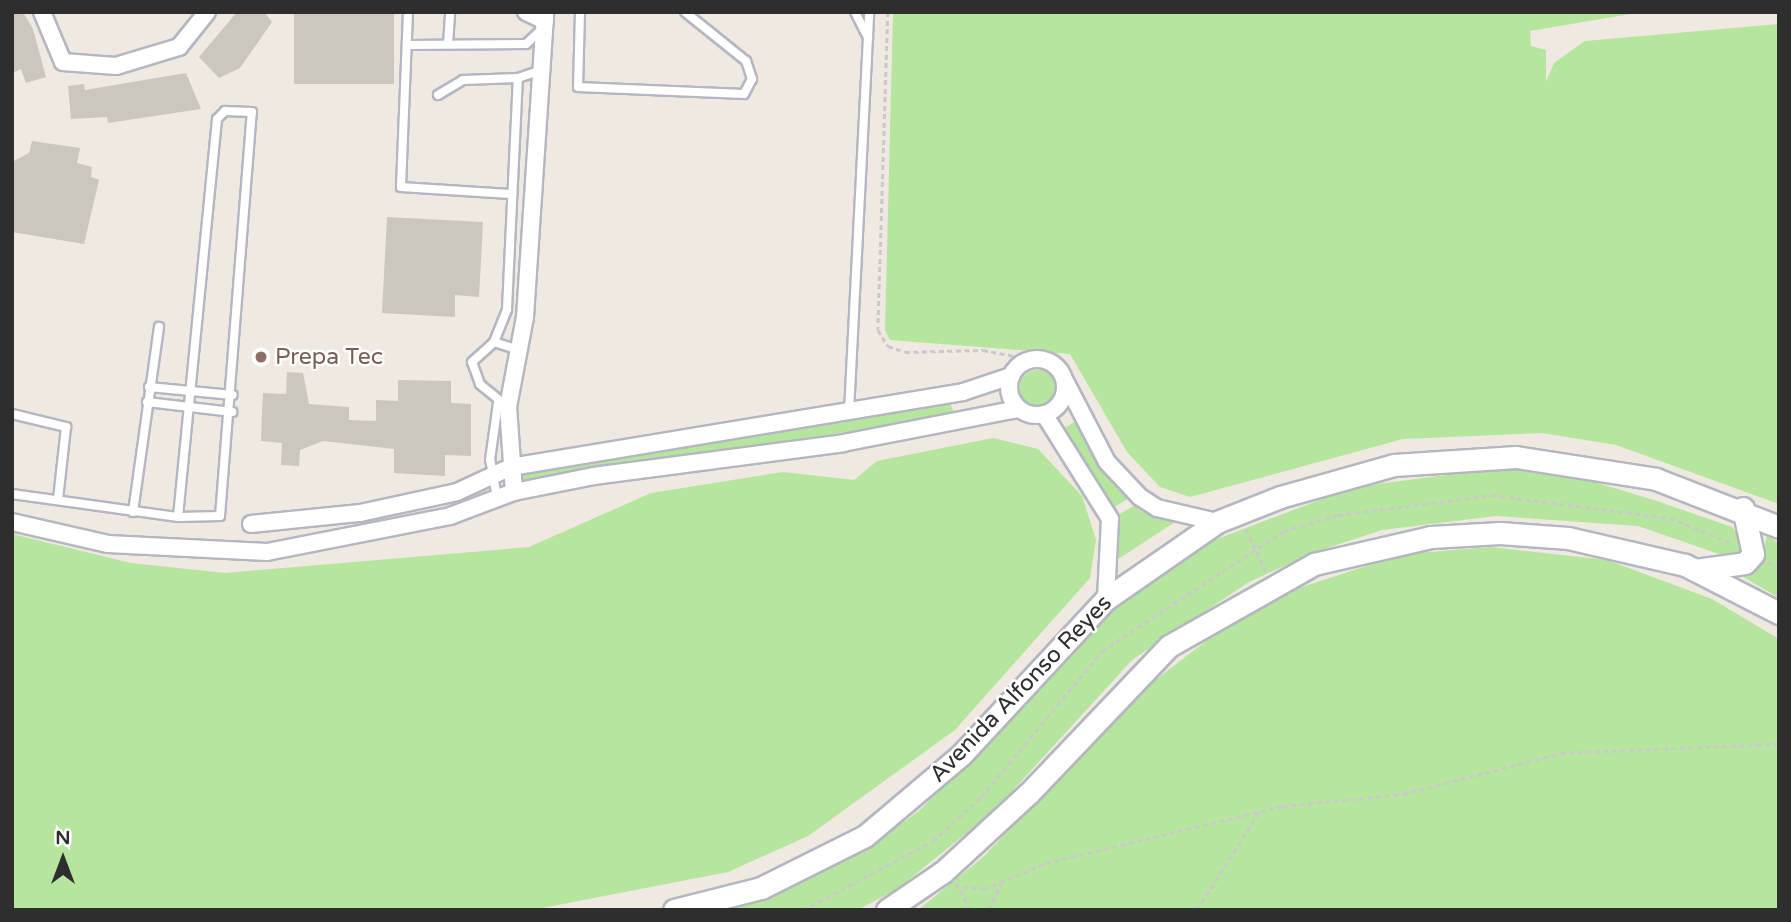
<!DOCTYPE html>
<style>
body{margin:0}
#map{position:relative;width:1791px;height:922px;overflow:hidden;background:#efe9e1;font-family:"Varela Round",sans-serif}
div>[style]{position:absolute}
.green>*{inset:0;background:#b6e59e}
.round{border-radius:50%}
.building>*{inset:0;background:#cbc7bf;transform-origin:0 0}
.path>*{height:2.5px;margin-top:-1.25px;transform-origin:0;background:repeating-linear-gradient(90deg,#c9c9c9 0 5px,transparent 0 8.5px)}
.roads{filter:drop-shadow(2px 0 #b4b7c1) drop-shadow(-2px 0 #b4b7c1) drop-shadow(0 2px #b4b7c1) drop-shadow(0 -2px #b4b7c1)}
.service>*{height:8px;margin:-4px;padding:0 4px;transform-origin:4px;border-radius:4px;background:#fff}
.minor>*{height:16px;margin:-8px;padding:0 8px;transform-origin:8px;border-radius:8px;background:#fff}
.minor>.ring{margin:-8px;padding:0;box-sizing:content-box;background:none;border:16px solid #fff;border-radius:50%}
.secondary>*{height:21px;margin:-10.5px;padding:0 10.5px;transform-origin:10.5px;border-radius:10.5px;background:#fff}
.dots>*{width:19px;height:19px;translate:-50% -50%;box-sizing:border-box;border:4px solid #fff;border-radius:50%}
span{translate:-50% -50%;white-space:nowrap;text-align:center;line-height:1.15;-webkit-text-stroke:5px #fff;paint-order:stroke}
.education-label{font-size:23px;color:#785e54}
.left{translate:0 -50%;text-align:left}
.street-label{font-size:23px;color:#2e2e2e}
.frame{position:absolute;inset:0;border:14px solid #2e2e2e;pointer-events:none}
.north{position:absolute;left:28px;top:824px;width:70px;height:70px;-webkit-text-stroke:5px #fff;paint-order:stroke;rotate:0deg;font-size:19px;font-weight:700;line-height:28px;text-align:center;color:#2e2e2e}
.north::after{content:'';display:block;margin:auto;width:24px;height:32px;background:#2e2e2e;clip-path:polygon(50% 0,100% 100%,50% 72%,0 100%)}
</style>
<div id="map">
<div class="green">
<div style="clip-path:polygon(893px 12px,1642px 12px,1530px 31px,1531px 46px,1546px 50px,1546px 82px,1554px 63px,1585px 41px,1779px 24px,1779px 504px,1616px 445px,1542px 433px,1403px 439px,1190px 497px,1160px 487px,1127px 452px,1070px 354px,890px 340px,885px 330px)"></div>
<div class="round" style="left:1019px;top:370px;width:38px;height:38px"></div>
<div style="clip-path:polygon(950px 404px,955px 414px,928px 419px,524px 483px,522px 473px)"></div>
<div style="clip-path:polygon(1076px 421px,1129px 498px,1113px 508px,1063px 429px)"></div>
<div style="clip-path:polygon(993px 438px,1038px 449px,1082px 496px,1096px 540px,1090px 578px,955px 730px,808px 836px,728px 872px,532px 910px,12px 910px,12px 534px,131px 563px,225px 573px,529px 547px,651px 493px,783px 472px,854px 480px,877px 461px)"></div>
<div style="clip-path:polygon(1500px 468px,1568px 474px,1654px 500px,1732px 527px,1746px 545px,1740px 553px,1722px 555px,1638px 526px,1496px 516px,1382px 530px,1315px 552px,1249px 582px,1132px 660px,995px 810px,896px 890px,857px 910px,717px 910px,809px 877px,866px 849px,919px 811px,1096px 625px,1164px 570px,1217px 539px,1354px 487px)"></div>
<div style="clip-path:polygon(1135px 505px,1175px 522px,1115px 561px,1115px 517px)"></div>
<div style="clip-path:polygon(1767px 536px,1779px 543px,1779px 598px,1742px 576px,1762px 557px)"></div>
<div style="clip-path:polygon(1491px 547px,1607px 560px,1712px 599px,1779px 639px,1779px 910px,918px 910px,982px 858px,1146px 687px,1218px 632px,1290px 591px,1360px 568px,1416px 553px)"></div>
</div>
<div class="building">
<div style="clip-path:polygon(12px 12px,23px 12px,33px 29px,46px 77px,26px 83px,21px 69px,12px 73px)"></div>
<div style="clip-path:polygon(237px 12px,264px 12px,272px 22px,240px 68px,219px 78px,199px 57px)"></div>
<div style="left:294px;top:12px;width:100px;height:72px"></div>
<div style="clip-path:polygon(186px 73px,201px 109px,108px 123px,107px 117px,71px 119px,68px 86px,84px 84px,85px 90px)"></div>
<div style="clip-path:polygon(32px 141px,80px 148px,77px 163px,92px 167px,91px 177px,99px 180px,84px 244px,12px 232px,12px 162px,29px 153px)"></div>
<div style="clip-path:polygon(387px 217px,483px 222px,479px 297px,455px 295px,455px 317px,382px 313px)"></div>
<div style="clip-path:polygon(287px 372px,303px 373px,309px 404px,349px 407px,349px 420px,376px 421px,376px 400px,398px 401px,398px 380px,451px 381px,451px 403px,471px 404px,471px 456px,445px 455px,445px 476px,394px 473px,394px 449px,323px 441px,300px 450px,299px 466px,281px 465px,282px 443px,261px 441px,262px 413px,263px 393px,286px 394px)"></div>
</div>
<div class="path">
<div style="left:888px;top:12px;width:318px;rotate:91.8deg"></div>
<div style="left:878px;top:330px;width:19px;rotate:58deg"></div>
<div style="left:888px;top:346px;width:18px;rotate:19deg"></div>
<div style="left:905px;top:352px;width:78px;rotate:-1.5deg"></div>
<div style="left:983px;top:350px;width:53px;rotate:10.9deg"></div>
<div style="left:1246px;top:529px;width:47px;rotate:64.5deg"></div>
<div style="left:1768px;top:562px;width:13px;rotate:29deg"></div>
<div style="left:955px;top:885px;width:29px;rotate:8deg"></div>
<div style="left:984px;top:889px;width:67px;rotate:-22.8deg"></div>
<div style="left:1046px;top:863px;width:244px;rotate:-13.5deg"></div>
<div style="left:1283px;top:806px;width:121px;rotate:-5.7deg"></div>
<div style="left:1403px;top:794px;width:163px;rotate:-14.5deg"></div>
<div style="left:1561px;top:753px;width:218px;rotate:-2.4deg"></div>
<div style="left:961px;top:890px;width:22px;rotate:66deg"></div>
<div style="left:803px;top:910px;width:147px;rotate:-28deg"></div>
<div style="left:933px;top:841px;width:65px;rotate:-42.5deg"></div>
<div style="left:981px;top:797px;width:190px;rotate:-50.3deg"></div>
<div style="left:1102px;top:651px;width:218px;rotate:-33.4deg"></div>
<div style="left:1284px;top:531px;width:56px;rotate:-16.5deg"></div>
<div style="left:1338px;top:515px;width:155px;rotate:-7.4deg"></div>
<div style="left:1492px;top:495px;width:179px;rotate:7.4deg"></div>
<div style="left:1670px;top:518px;width:66px;rotate:22.3deg"></div>
<div style="left:989px;top:910px;width:32px;rotate:-66deg"></div>
<div style="left:1197px;top:910px;width:116px;rotate:-57.7deg"></div>
</div>
<div class="roads">
<div class="service">
<div style="left:408px;top:12px;width:175px;rotate:92.3deg"></div>
<div style="left:401px;top:187px;width:109px;rotate:3.7deg"></div>
<div style="left:580px;top:12px;width:75px;rotate:91.5deg"></div>
<div style="left:578px;top:87px;width:166px;rotate:2.4deg"></div>
<div style="left:744px;top:94px;width:17px;rotate:-62deg"></div>
<div style="left:752px;top:79px;width:19px;rotate:-108deg"></div>
<div style="left:746px;top:61px;width:78px;rotate:-141.2deg"></div>
<div style="left:855px;top:12px;width:29px;rotate:63deg"></div>
<div style="left:448px;top:44px;width:32px;rotate:-86deg"></div>
<div style="left:408px;top:45px;width:118px;rotate:-0.5deg"></div>
<div style="left:526px;top:44px;width:22px;rotate:-43deg"></div>
<div style="left:438px;top:95px;width:29px;rotate:-31deg"></div>
<div style="left:463px;top:80px;width:55px;rotate:-2.1deg"></div>
<div style="left:518px;top:78px;width:24px;rotate:-19deg"></div>
<div style="left:494px;top:342px;width:35px;rotate:-68deg"></div>
<div style="left:507px;top:309px;width:231px;rotate:-87.3deg"></div>
<div style="left:149px;top:387px;width:84px;rotate:5.4deg"></div>
<div style="left:147px;top:402px;width:86px;rotate:6.7deg"></div>
<div style="left:508px;top:407px;width:36px;rotate:-141deg"></div>
<div style="left:480px;top:384px;width:23px;rotate:-110deg"></div>
<div style="left:472px;top:362px;width:30px;rotate:-42deg"></div>
<div style="left:494px;top:342px;width:22px;rotate:18deg"></div>
<div style="left:849px;top:412px;width:400px;rotate:-87.1deg"></div>
<div style="left:12px;top:414px;width:56px;rotate:13.5deg"></div>
<div style="left:66px;top:427px;width:73px;rotate:96.3deg"></div>
<div style="left:12px;top:494px;width:168px;rotate:7.9deg"></div>
<div style="left:178px;top:517px;width:42px;rotate:-1.4deg"></div>
<div style="left:220px;top:516px;width:405px;rotate:-85.5deg"></div>
<div style="left:252px;top:112px;width:27px;rotate:-178deg"></div>
<div style="left:225px;top:111px;width:11px;rotate:135deg"></div>
<div style="left:217px;top:119px;width:400px;rotate:95.6deg"></div>
<div style="left:497px;top:498px;width:39px;rotate:-100deg"></div>
<div style="left:490px;top:460px;width:58px;rotate:-82deg"></div>
<div style="left:133px;top:512px;width:187px;rotate:-82deg"></div>
</div>
<div class="minor">
<div style="left:42px;top:12px;width:54px;rotate:67.2deg"></div>
<div style="left:63px;top:62px;width:53px;rotate:4.3deg"></div>
<div style="left:116px;top:66px;width:66px;rotate:-16.8deg"></div>
<div style="left:179px;top:47px;width:45px;rotate:-51.3deg"></div>
<div style="left:526px;top:12px;width:21px;rotate:25deg"></div>
<div class="ring" style="left:1009px;top:359px;width:40px;height:40px"></div>
<div style="left:1065px;top:381px;width:91px;rotate:62.6deg"></div>
<div style="left:1107px;top:462px;width:48px;rotate:46.7deg"></div>
<div style="left:1140px;top:497px;width:20px;rotate:33deg"></div>
<div style="left:1157px;top:508px;width:62px;rotate:13.1deg"></div>
<div style="left:1044px;top:414px;width:124px;rotate:57.8deg"></div>
<div style="left:1110px;top:519px;width:80px;rotate:92.9deg"></div>
<div style="left:514px;top:492px;width:85px;rotate:-94deg"></div>
<div style="left:508px;top:407px;width:92px;rotate:-79.3deg"></div>
<div style="left:525px;top:317px;width:306px;rotate:-86.2deg"></div>
<div style="left:12px;top:522px;width:98px;rotate:12.9deg"></div>
<div style="left:108px;top:544px;width:159px;rotate:2.9deg"></div>
<div style="left:267px;top:552px;width:187px;rotate:-11.1deg"></div>
<div style="left:450px;top:516px;width:68px;rotate:-20.6deg"></div>
<div style="left:514px;top:492px;width:82px;rotate:-11.3deg"></div>
<div style="left:594px;top:476px;width:251px;rotate:-7.5deg"></div>
<div style="left:843px;top:443px;width:178px;rotate:-11deg"></div>
<div style="left:251px;top:524px;width:110px;rotate:-5.8deg"></div>
<div style="left:360px;top:513px;width:99px;rotate:-12.2deg"></div>
<div style="left:457px;top:492px;width:60px;rotate:-24.8deg"></div>
<div style="left:511px;top:467px;width:458px;rotate:-9.4deg"></div>
<div style="left:963px;top:392px;width:51px;rotate:-18.4deg"></div>
</div>
<div class="secondary">
<div style="left:1695px;top:570px;width:50px;rotate:-8deg"></div>
<div style="left:1745px;top:563px;width:12px;rotate:-48deg"></div>
<div style="left:1753px;top:554px;width:47px;rotate:-102.3deg"></div>
<div style="left:674px;top:910px;width:90px;rotate:-14.2deg"></div>
<div style="left:761px;top:888px;width:116px;rotate:-26.6deg"></div>
<div style="left:865px;top:836px;width:126px;rotate:-40.2deg"></div>
<div style="left:961px;top:755px;width:213px;rotate:-47.1deg"></div>
<div style="left:1106px;top:599px;width:135px;rotate:-34.7deg"></div>
<div style="left:1217px;top:522px;width:68px;rotate:-21.6deg"></div>
<div style="left:1280px;top:497px;width:118px;rotate:-15.7deg"></div>
<div style="left:1394px;top:465px;width:122px;rotate:-3.8deg"></div>
<div style="left:1516px;top:457px;width:142px;rotate:8.9deg"></div>
<div style="left:1656px;top:479px;width:132px;rotate:21.3deg"></div>
<div style="left:887px;top:910px;width:68px;rotate:-34.2deg"></div>
<div style="left:943px;top:872px;width:117px;rotate:-42.6deg"></div>
<div style="left:1029px;top:793px;width:203px;rotate:-46.4deg"></div>
<div style="left:1169px;top:646px;width:167px;rotate:-29.5deg"></div>
<div style="left:1314px;top:564px;width:120px;rotate:-13deg"></div>
<div style="left:1431px;top:537px;width:69px;rotate:-3.3deg"></div>
<div style="left:1500px;top:533px;width:68px;rotate:4.2deg"></div>
<div style="left:1568px;top:538px;width:120px;rotate:13deg"></div>
<div style="left:1685px;top:565px;width:106px;rotate:27.1deg"></div>
</div>
</div>
<div class="dots">
<div style="left:261px;top:357px;background:#8d6e63"></div>
</div>
<div class="education-label">
<span class="left" style="left:275px;top:357px">Prepa Tec</span>
</div>
<div class="street-label">
<span style="left:1021px;top:689px;rotate:-46deg">Avenida Alfonso Reyes</span>
</div>
<div class="frame"></div>
<div class="north">N</div>
</div>
